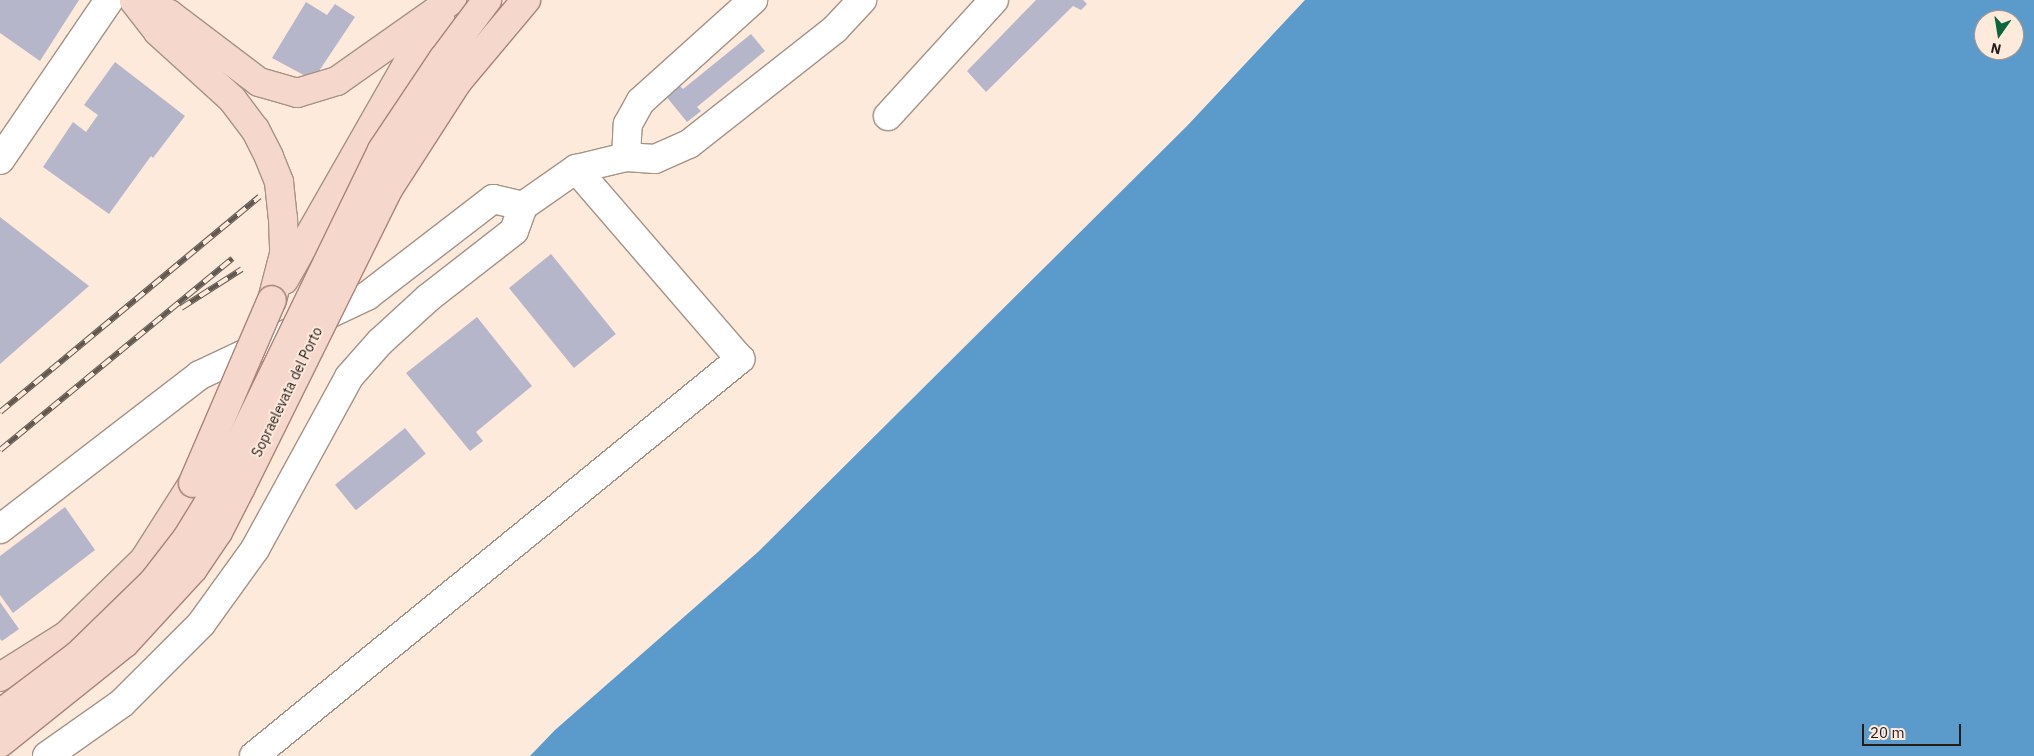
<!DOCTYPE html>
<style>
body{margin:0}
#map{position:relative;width:2034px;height:756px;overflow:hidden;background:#fdeadb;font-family:"IBM Plex Sans",sans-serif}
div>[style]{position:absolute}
.water>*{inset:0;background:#5b9bcb}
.building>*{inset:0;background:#b6b6ca;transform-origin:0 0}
.roads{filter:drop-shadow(1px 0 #a49385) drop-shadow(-1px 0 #a49385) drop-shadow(0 1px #a49385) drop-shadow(0 -1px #a49385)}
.minor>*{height:28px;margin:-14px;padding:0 14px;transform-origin:14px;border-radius:14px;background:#fff}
.major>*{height:28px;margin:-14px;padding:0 14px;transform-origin:14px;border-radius:14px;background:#f6d7cc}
.rail>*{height:5.5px;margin-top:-2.75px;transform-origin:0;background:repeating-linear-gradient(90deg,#fdeadb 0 11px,#625850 0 22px);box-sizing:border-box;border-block:1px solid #625850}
.bridges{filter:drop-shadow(1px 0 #a88477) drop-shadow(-1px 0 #a88477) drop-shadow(0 1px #a88477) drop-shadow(0 -1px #a88477)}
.major-bridge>*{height:28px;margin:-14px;padding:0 14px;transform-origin:14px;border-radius:14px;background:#f6d7cc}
span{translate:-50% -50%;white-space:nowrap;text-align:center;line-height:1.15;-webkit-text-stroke:4px #fdeadb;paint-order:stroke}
.street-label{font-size:14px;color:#231c17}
.north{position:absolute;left:1974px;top:10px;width:50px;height:50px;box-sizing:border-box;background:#fdeadb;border:1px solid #a6988d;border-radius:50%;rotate:193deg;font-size:14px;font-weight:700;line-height:20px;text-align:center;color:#231c17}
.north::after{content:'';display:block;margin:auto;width:18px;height:22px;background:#07673b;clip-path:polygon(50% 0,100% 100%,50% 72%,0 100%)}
.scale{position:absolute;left:1862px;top:724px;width:99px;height:22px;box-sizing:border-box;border:2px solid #231c17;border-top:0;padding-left:6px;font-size:15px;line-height:18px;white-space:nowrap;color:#231c17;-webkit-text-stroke:4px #fdeadb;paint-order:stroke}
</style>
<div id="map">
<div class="water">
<div style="clip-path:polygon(evenodd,1305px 0,2034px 0,2034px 756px,530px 756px,555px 730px,758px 552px,1187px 126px,1305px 0,1984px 20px,2014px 20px,2014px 50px,1984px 50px,1984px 20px)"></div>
</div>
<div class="building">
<div style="clip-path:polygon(0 0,79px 0,40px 61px,0 33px)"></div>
<div style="clip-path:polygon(1036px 0,1083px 0,1087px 4px,1081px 10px,1073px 6px,986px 92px,967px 71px)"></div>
<div style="clip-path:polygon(306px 2px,327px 15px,335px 4px,355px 17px,313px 80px,272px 58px)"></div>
<div style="clip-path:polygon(751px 34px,765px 51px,697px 107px,701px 111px,687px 122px,665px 95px,678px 84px,683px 89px)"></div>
<div style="clip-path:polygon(115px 62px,185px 116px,153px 158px,151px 156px,109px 214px,43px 167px,73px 122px,86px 132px,98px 115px,84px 105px)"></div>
<div style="clip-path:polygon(0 217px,89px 286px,0 364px)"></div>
<div style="left:551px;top:254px;width:103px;height:54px;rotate:51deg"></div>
<div style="clip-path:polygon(477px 317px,532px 386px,476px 432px,483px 441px,470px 451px,406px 373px)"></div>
<div style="left:405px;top:428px;width:33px;height:90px;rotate:51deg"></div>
<div style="clip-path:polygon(65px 507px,95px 550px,13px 613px,0 595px,0 556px)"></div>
<div style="clip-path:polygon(0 602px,19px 629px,2px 641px,0 639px)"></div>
</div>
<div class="roads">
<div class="minor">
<div style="left:888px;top:116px;width:157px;rotate:-47.6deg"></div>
<div style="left:626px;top:157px;width:33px;rotate:-87deg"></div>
<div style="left:628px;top:124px;width:26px;rotate:-61deg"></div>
<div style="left:641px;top:101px;width:151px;rotate:-42deg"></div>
<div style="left:0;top:160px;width:194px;rotate:-55.7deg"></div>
<div style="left:0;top:529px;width:252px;rotate:-37.6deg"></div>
<div style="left:200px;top:375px;width:185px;rotate:-25.3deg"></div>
<div style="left:367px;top:296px;width:159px;rotate:-37.6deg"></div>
<div style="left:493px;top:199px;width:31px;rotate:13deg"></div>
<div style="left:47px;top:756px;width:92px;rotate:-35.2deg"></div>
<div style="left:122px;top:703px;width:112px;rotate:-45deg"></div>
<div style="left:201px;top:624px;width:92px;rotate:-54.2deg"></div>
<div style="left:255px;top:549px;width:196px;rotate:-61.3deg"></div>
<div style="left:349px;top:377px;width:47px;rotate:-48.5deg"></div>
<div style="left:380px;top:342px;width:65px;rotate:-42.5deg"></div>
<div style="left:428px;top:298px;width:109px;rotate:-37.9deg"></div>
<div style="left:514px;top:231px;width:27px;rotate:-70deg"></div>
<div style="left:523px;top:206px;width:65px;rotate:-34.9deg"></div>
<div style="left:576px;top:169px;width:51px;rotate:-13.5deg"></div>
<div style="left:626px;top:157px;width:29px;rotate:4deg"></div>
<div style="left:655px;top:159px;width:37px;rotate:-24deg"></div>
<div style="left:689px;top:144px;width:186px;rotate:-38.2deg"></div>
<div style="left:835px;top:29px;width:40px;rotate:-47deg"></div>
<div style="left:254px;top:756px;width:628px;rotate:-39.24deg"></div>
<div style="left:740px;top:359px;width:251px;rotate:-130.8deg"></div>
</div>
<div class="major">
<div style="left:134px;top:1px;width:39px;rotate:52deg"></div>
<div style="left:158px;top:32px;width:100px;rotate:42.2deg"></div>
<div style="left:232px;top:99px;width:38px;rotate:53deg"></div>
<div style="left:255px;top:129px;width:31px;rotate:63deg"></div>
<div style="left:269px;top:157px;width:27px;rotate:68deg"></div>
<div style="left:279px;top:182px;width:36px;rotate:84deg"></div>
<div style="left:283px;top:218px;width:36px;rotate:88deg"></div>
<div style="left:284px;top:254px;width:48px;rotate:104.6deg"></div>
<div style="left:140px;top:6px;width:30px;rotate:15deg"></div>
<div style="left:169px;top:14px;width:113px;rotate:37.1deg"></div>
<div style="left:259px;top:82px;width:40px;rotate:16deg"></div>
<div style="left:297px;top:93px;width:42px;rotate:-16.7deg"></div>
<div style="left:337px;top:81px;width:141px;rotate:-35.2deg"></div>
<div style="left:284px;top:280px;width:249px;rotate:-60.3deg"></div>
<div style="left:407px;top:64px;width:56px;rotate:-53.7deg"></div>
<div style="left:0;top:677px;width:79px;rotate:-32.1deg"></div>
<div style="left:67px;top:635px;width:107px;rotate:-44.2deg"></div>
<div style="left:144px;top:560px;width:91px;rotate:-57.5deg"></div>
</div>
</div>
<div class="rail">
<div style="left:181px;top:308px;width:72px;rotate:-32.6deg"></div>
<div style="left:0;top:412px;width:337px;rotate:-39.7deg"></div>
<div style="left:0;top:450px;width:301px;rotate:-39.5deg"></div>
</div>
<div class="bridges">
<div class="major-bridge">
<div style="left:193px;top:483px;width:199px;rotate:-66.7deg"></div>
<div style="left:0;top:714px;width:98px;rotate:-37.1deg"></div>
<div style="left:78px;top:655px;width:105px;rotate:-44.2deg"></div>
<div style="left:153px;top:582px;width:56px;rotate:-52.3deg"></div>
<div style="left:187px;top:538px;width:61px;rotate:-58.4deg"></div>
<div style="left:219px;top:486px;width:373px;rotate:-64.1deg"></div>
<div style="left:382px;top:150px;width:110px;rotate:-56.2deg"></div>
<div style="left:443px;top:59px;width:74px;rotate:-53.3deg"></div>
<div style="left:0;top:743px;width:160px;rotate:-38.7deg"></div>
<div style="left:125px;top:643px;width:100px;rotate:-47.4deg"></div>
<div style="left:193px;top:569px;width:45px;rotate:-56deg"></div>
<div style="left:218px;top:532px;width:51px;rotate:-62.9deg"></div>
<div style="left:241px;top:487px;width:334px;rotate:-63.7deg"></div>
<div style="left:389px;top:188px;width:127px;rotate:-57.2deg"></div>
<div style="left:458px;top:81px;width:106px;rotate:-50deg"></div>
</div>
</div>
<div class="street-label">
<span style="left:287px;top:392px;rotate:-64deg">Sopraelevata del Porto</span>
</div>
<div class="north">N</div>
<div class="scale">20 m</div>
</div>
